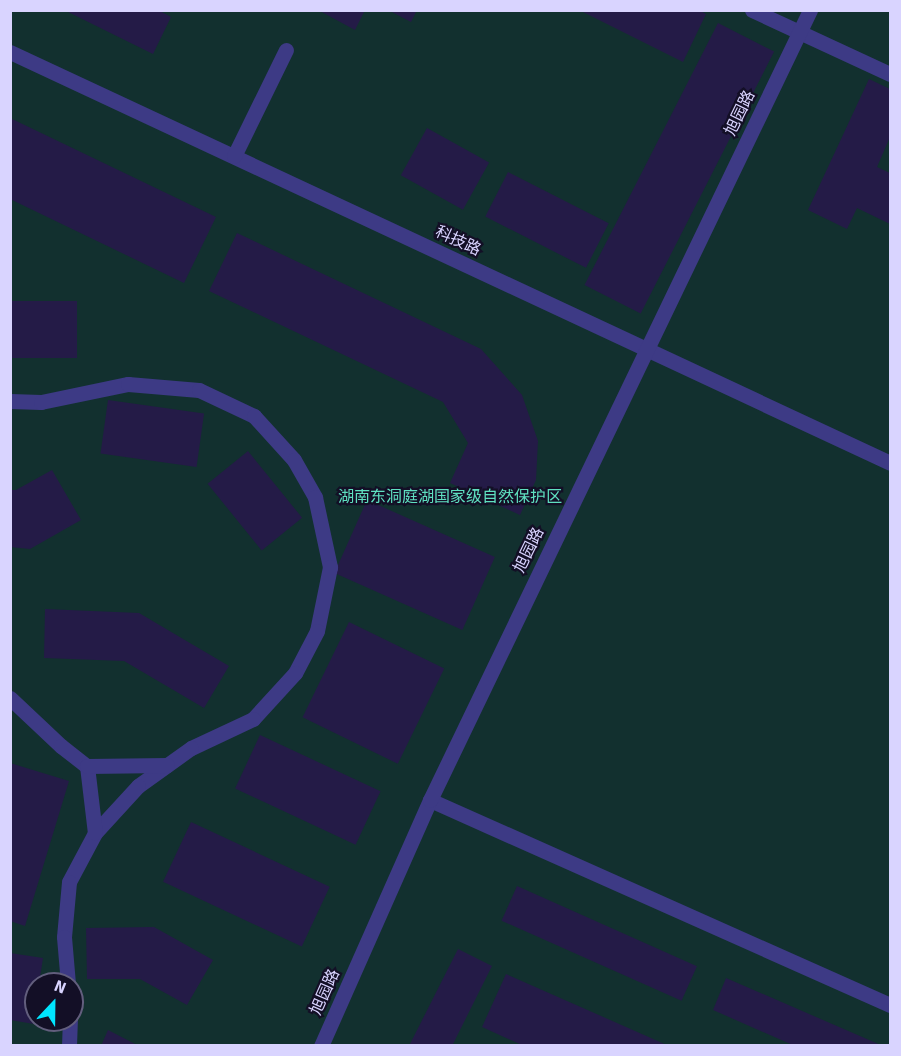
<!DOCTYPE html>
<meta charset="utf-8">
<style>
body{margin:0}
#map{position:relative;width:901px;height:1056px;overflow:hidden;background:#130f26;font-family:Signika,"Noto Sans SC",sans-serif}
div>[style]{position:absolute}
.green>*{inset:0;background:#12302f}
.building>*{inset:0;background:#241b47;transform-origin:0 0}
.minor>*{height:15px;margin:-7.5px;padding:0 7.5px;transform-origin:7.5px;border-radius:7.5px;background:#3d3a85}
span{translate:-50% -50%;white-space:nowrap;text-align:center;line-height:1.15;-webkit-text-stroke:4.5px #130f26;paint-order:stroke}
.street-label{font-size:16px;color:#d9d4ff}
.park-label{font-size:16px;color:#5fe0c0}
.frame{position:absolute;inset:0;border:12px solid #d9d4ff;pointer-events:none}
.north{position:absolute;left:24px;top:972px;width:60px;height:60px;box-sizing:border-box;background:#130f26;border:2px solid #625e7d;border-radius:50%;rotate:22deg;font-size:16px;font-weight:700;line-height:24px;text-align:center;color:#d9d4ff}
.north::after{content:'';display:block;margin:auto;width:21px;height:27px;background:#00e5ff;clip-path:polygon(50% 0,100% 100%,50% 72%,0 100%)}
</style>
<div id="map">
<div class="green">
<div style="clip-path:polygon(evenodd,10px 11px,890px 11px,890px 1045px,11px 1045px,10px 11px,36px 984px,72px 984px,72px 1020px,36px 1020px,36px 984px)"></div>
</div>
<div class="building">
<div style="clip-path:polygon(64px 10px,158px 10px,171px 17px,153px 54px)"></div>
<div style="clip-path:polygon(318px 10px,365px 10px,355px 30px)"></div>
<div style="clip-path:polygon(388px 10px,417px 10px,411px 22px)"></div>
<div style="clip-path:polygon(579px 10px,699px 10px,706px 14px,683px 62px)"></div>
<div style="left:718px;top:23px;width:63px;height:294px;rotate:27deg"></div>
<div style="clip-path:polygon(869px 79px,890px 89px,890px 137px,877px 167px,890px 173px,890px 224px,857px 208px,847px 229px,808px 210px)"></div>
<div style="clip-path:polygon(10px 118px,216px 217px,184px 283px,10px 199px)"></div>
<div style="left:427px;top:128px;width:71px;height:54px;rotate:29deg"></div>
<div style="left:508px;top:172px;width:113px;height:50px;rotate:27deg"></div>
<div style="clip-path:polygon(237px 233px,481px 349px,522px 395px,538px 441px,536px 480px,520px 515px,450px 483px,468px 443px,443px 402px,209px 291px)"></div>
<div style="left:10px;top:301px;width:67px;height:57px"></div>
<div style="left:108px;top:400px;width:97px;height:54px;rotate:8deg"></div>
<div style="left:248px;top:451px;width:86px;height:52px;rotate:51deg"></div>
<div style="clip-path:polygon(52px 470px,81px 520px,30px 549px,10px 547px,10px 490px,16px 490px)"></div>
<div style="left:367px;top:500px;width:140px;height:80px;rotate:24deg"></div>
<div style="clip-path:polygon(45px 609px,139px 613px,229px 666px,204px 708px,124px 661px,44px 658px)"></div>
<div style="left:349px;top:622px;width:106px;height:106px;rotate:26deg"></div>
<div style="left:260px;top:735px;width:133px;height:59px;rotate:25deg"></div>
<div style="clip-path:polygon(10px 763px,69px 781px,25px 926px,10px 921px)"></div>
<div style="left:191px;top:822px;width:153px;height:66px;rotate:25deg"></div>
<div style="left:517px;top:886px;width:197px;height:38px;rotate:24deg"></div>
<div style="clip-path:polygon(154px 927px,213px 960px,187px 1005px,140px 979px,87px 979px,86px 928px)"></div>
<div style="clip-path:polygon(458px 949px,492px 966px,452px 1046px,409px 1046px)"></div>
<div style="clip-path:polygon(10px 953px,43px 958px,39px 984px,36px 984px,34px 1024px,10px 1020px)"></div>
<div style="clip-path:polygon(506px 974px,669px 1046px,524px 1046px,482px 1027px)"></div>
<div style="clip-path:polygon(726px 978px,883px 1046px,795px 1046px,713px 1010px)"></div>
<div style="clip-path:polygon(108px 1030px,139px 1046px,101px 1046px)"></div>
</div>
<div class="minor">
<div style="left:752px;top:10px;width:152px;rotate:24.9deg"></div>
<div style="left:10px;top:52px;width:971px;rotate:25.03deg"></div>
<div style="left:234px;top:156px;width:118px;rotate:-63.9deg"></div>
<div style="left:10px;top:401px;width:31px;rotate:2deg"></div>
<div style="left:41px;top:402px;width:89px;rotate:-11.7deg"></div>
<div style="left:128px;top:384px;width:71px;rotate:4.8deg"></div>
<div style="left:199px;top:390px;width:61px;rotate:25.3deg"></div>
<div style="left:254px;top:416px;width:59px;rotate:47.7deg"></div>
<div style="left:294px;top:460px;width:43px;rotate:60.4deg"></div>
<div style="left:315px;top:497px;width:72px;rotate:77.9deg"></div>
<div style="left:330px;top:567px;width:65px;rotate:101.5deg"></div>
<div style="left:317px;top:631px;width:47px;rotate:117.6deg"></div>
<div style="left:295px;top:673px;width:62px;rotate:132.4deg"></div>
<div style="left:253px;top:719px;width:68px;rotate:154.9deg"></div>
<div style="left:191px;top:748px;width:65px;rotate:144.4deg"></div>
<div style="left:138px;top:786px;width:64px;rotate:132.5deg"></div>
<div style="left:95px;top:833px;width:55px;rotate:118deg"></div>
<div style="left:69px;top:882px;width:55px;rotate:95.2deg"></div>
<div style="left:64px;top:937px;width:47px;rotate:85.1deg"></div>
<div style="left:10px;top:698px;width:70px;rotate:43.3deg"></div>
<div style="left:61px;top:746px;width:33px;rotate:38deg"></div>
<div style="left:87px;top:766px;width:67px;rotate:83.2deg"></div>
<div style="left:87px;top:766px;width:80px;rotate:-0.7deg"></div>
<div style="left:430px;top:800px;width:504px;rotate:24.02deg"></div>
<div style="left:69px;top:1046px;width:26px;rotate:-88deg"></div>
<div style="left:321px;top:1046px;width:269px;rotate:-66.1deg"></div>
<div style="left:430px;top:800px;width:877px;rotate:-64.31deg"></div>
</div>
<div class="street-label">
<span style="left:740px;top:113px;rotate:-64deg">旭园路</span>
<span style="left:458px;top:241px;rotate:25deg">科技路</span>
<span style="left:529px;top:550px;rotate:-64deg">旭园路</span>
<span style="left:325px;top:992px;rotate:-66deg">旭园路</span>
</div>
<div class="park-label">
<span style="left:450px;top:497px">湖南东洞庭湖国家级自然保护区</span>
</div>
<div class="frame"></div>
<div class="north">N</div>
</div>
